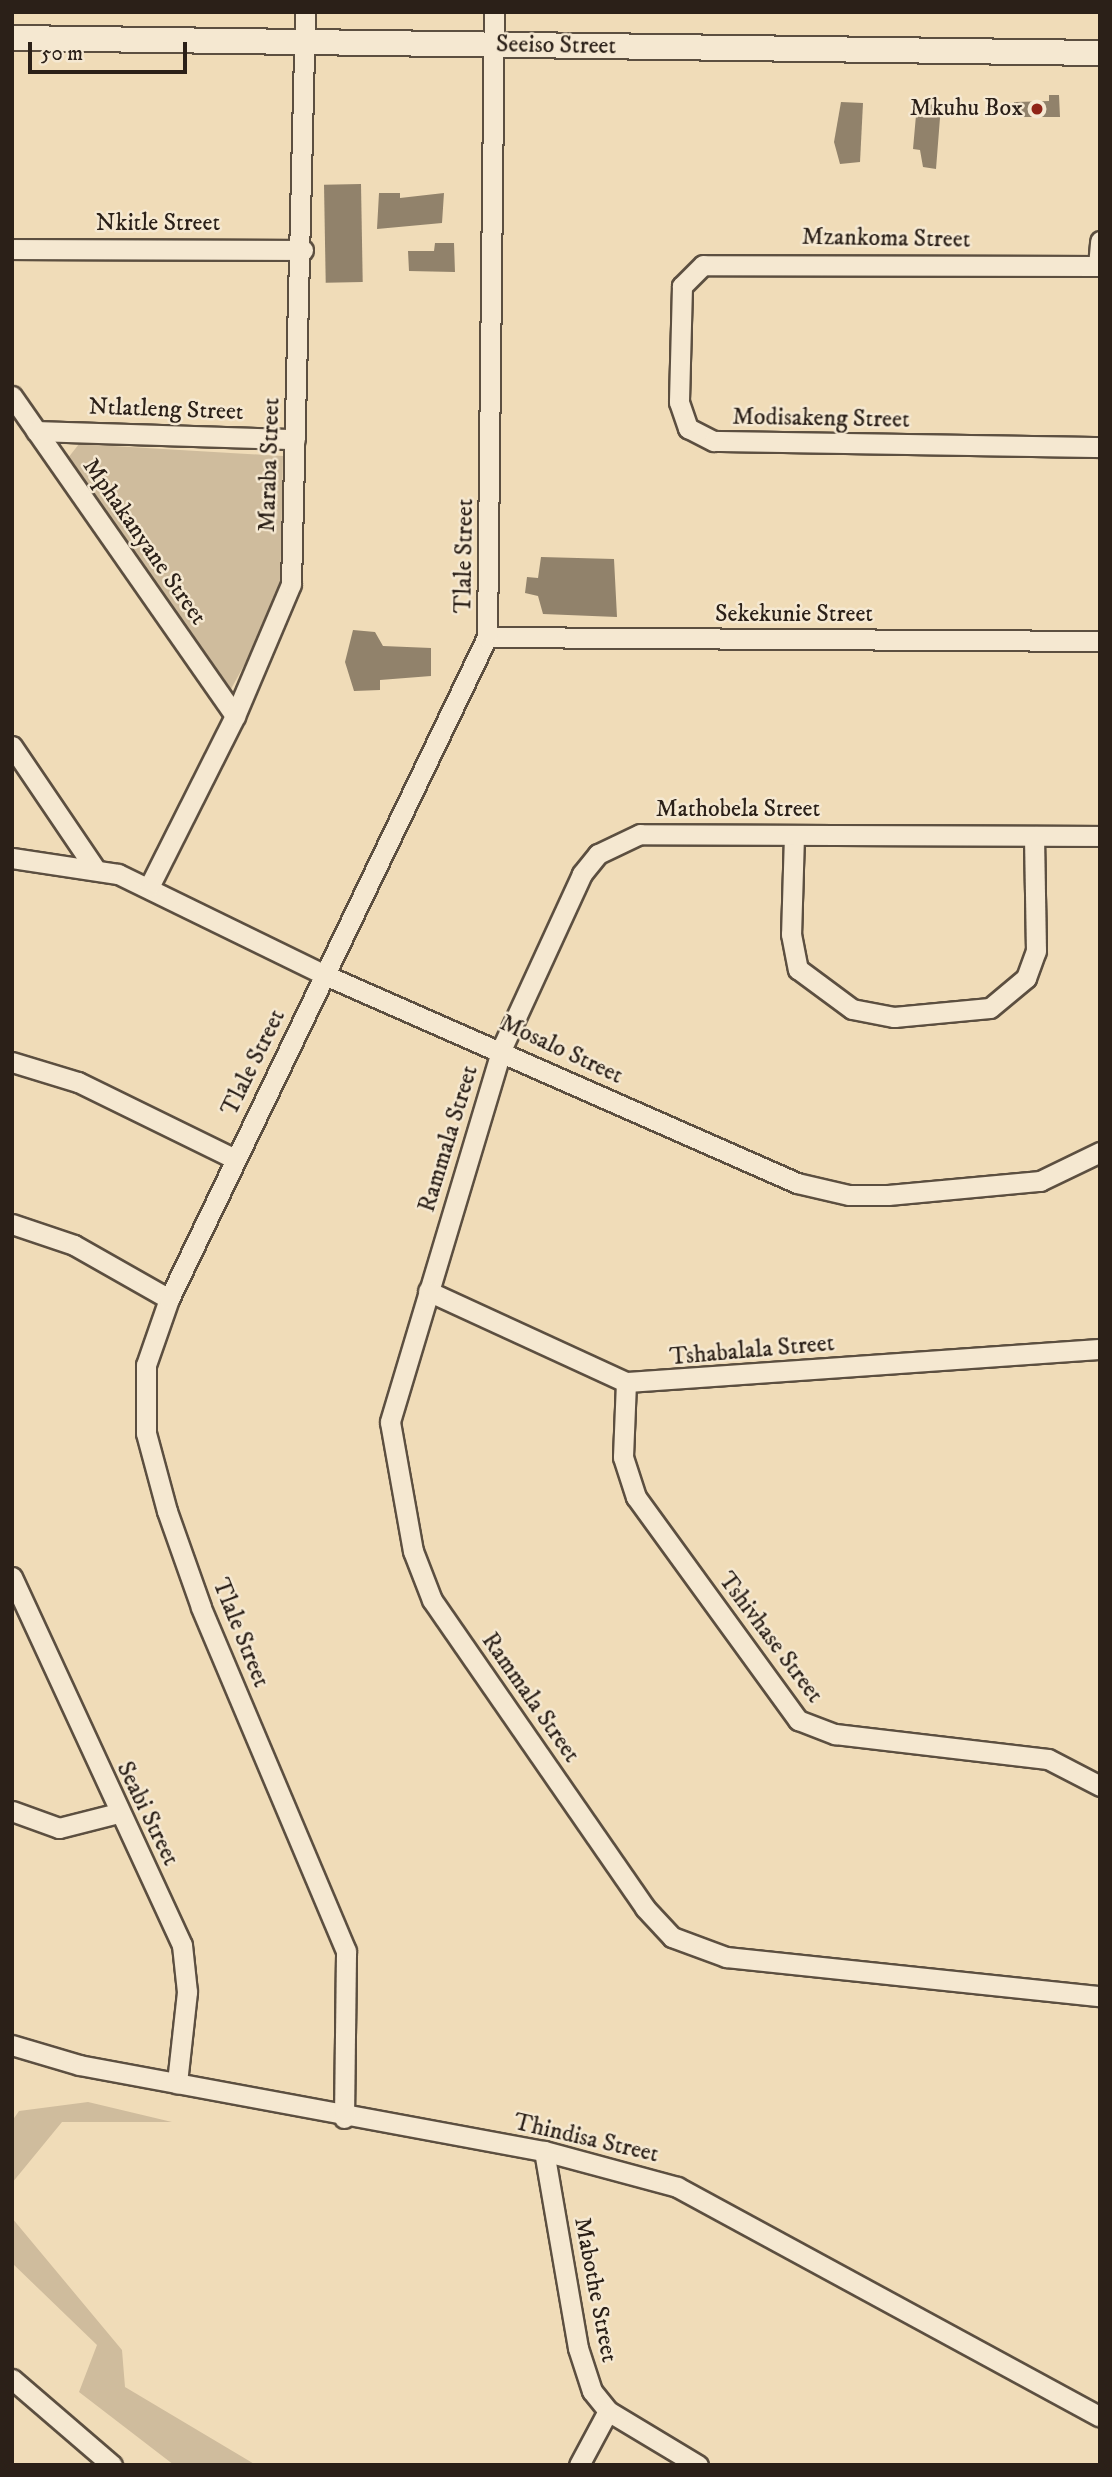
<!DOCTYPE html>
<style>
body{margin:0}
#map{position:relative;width:1112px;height:2477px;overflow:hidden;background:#f0dcb8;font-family:"IM FELL DW Pica",serif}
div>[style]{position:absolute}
.green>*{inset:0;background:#cfbc9d}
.building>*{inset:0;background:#91826b;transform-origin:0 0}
.roads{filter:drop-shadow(2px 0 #5c4f40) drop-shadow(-2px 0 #5c4f40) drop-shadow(0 2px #5c4f40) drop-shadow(0 -2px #5c4f40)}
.minor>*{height:19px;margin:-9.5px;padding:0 9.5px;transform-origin:9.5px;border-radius:9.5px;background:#f5e8d1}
.tertiary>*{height:24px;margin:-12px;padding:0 12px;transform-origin:12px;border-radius:12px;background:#f5e8d1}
.dots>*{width:19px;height:19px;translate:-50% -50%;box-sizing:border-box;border:4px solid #f5e8d1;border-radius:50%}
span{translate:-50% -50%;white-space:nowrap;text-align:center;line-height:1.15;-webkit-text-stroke:5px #f5e8d1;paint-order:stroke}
.street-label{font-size:24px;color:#2b2018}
.poi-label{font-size:24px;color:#2b2018}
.right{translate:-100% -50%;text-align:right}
.frame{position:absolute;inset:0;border:14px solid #2b2018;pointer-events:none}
.scale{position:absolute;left:28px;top:42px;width:159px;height:32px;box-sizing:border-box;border:4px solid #2b2018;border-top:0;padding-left:9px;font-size:21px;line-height:24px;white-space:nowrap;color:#2b2018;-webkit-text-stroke:5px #f5e8d1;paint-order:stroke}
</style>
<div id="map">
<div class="green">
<div style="clip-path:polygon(79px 444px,283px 456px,280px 600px,231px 689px,68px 458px)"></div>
<div style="clip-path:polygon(88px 2102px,172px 2122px,62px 2122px,12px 2183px,12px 2121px,19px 2111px)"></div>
<div style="clip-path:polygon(12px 2218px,122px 2350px,125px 2387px,256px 2465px,174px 2465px,79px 2392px,97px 2345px,12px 2263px)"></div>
</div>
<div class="building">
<div style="clip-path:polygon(1049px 95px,1059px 95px,1060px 117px,1014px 117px,1014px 102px,1049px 101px)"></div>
<div style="clip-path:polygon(841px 102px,863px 103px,860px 162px,840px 164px,834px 142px)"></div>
<div style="clip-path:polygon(917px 104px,941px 105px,936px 169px,923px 167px,920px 150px,913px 149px)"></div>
<div style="left:361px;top:184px;width:98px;height:37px;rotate:89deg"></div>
<div style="clip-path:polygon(379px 193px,400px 193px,400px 198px,444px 193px,442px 223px,377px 229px)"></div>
<div style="clip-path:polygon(435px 243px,454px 243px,455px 272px,409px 271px,408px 251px,434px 251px)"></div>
<div style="clip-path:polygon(541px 557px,614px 559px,617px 617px,543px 614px,538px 596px,525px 593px,527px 577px,538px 578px)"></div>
<div style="clip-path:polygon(353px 630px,375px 632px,383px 646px,431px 648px,431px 676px,380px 680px,380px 690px,354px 691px,345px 662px)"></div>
</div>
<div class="roads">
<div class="minor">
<div style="left:12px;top:249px;width:291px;rotate:0.2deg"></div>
<div style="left:1098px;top:266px;width:25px;rotate:-85deg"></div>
<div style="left:1100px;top:266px;width:397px;rotate:-179.9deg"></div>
<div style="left:703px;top:265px;width:30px;rotate:135deg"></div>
<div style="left:682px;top:286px;width:116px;rotate:91.5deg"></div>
<div style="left:679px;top:402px;width:28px;rotate:71deg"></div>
<div style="left:688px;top:428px;width:29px;rotate:27deg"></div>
<div style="left:714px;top:441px;width:386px;rotate:0.9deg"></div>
<div style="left:12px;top:396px;width:390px;rotate:55.1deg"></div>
<div style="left:36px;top:431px;width:259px;rotate:1.8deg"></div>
<div style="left:487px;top:637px;width:613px;rotate:0.37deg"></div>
<div style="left:12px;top:746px;width:146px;rotate:55.9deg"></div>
<div style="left:794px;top:835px;width:99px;rotate:91.7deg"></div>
<div style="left:791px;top:934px;width:36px;rotate:79deg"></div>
<div style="left:798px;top:969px;width:67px;rotate:36.5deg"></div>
<div style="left:852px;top:1009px;width:43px;rotate:10.8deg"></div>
<div style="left:894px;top:1017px;width:96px;rotate:-5.4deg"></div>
<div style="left:990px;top:1008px;width:47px;rotate:-39.8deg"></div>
<div style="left:1026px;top:978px;width:29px;rotate:-70deg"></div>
<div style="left:1036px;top:951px;width:115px;rotate:-91deg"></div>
<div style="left:1100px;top:836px;width:460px;rotate:-179.8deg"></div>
<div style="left:640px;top:834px;width:47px;rotate:154.5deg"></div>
<div style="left:598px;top:854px;width:26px;rotate:129deg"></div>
<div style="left:582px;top:874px;width:192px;rotate:114.7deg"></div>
<div style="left:502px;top:1048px;width:390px;rotate:106.7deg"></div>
<div style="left:390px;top:1422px;width:131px;rotate:79.9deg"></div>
<div style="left:413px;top:1551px;width:53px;rotate:68.8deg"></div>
<div style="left:432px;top:1600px;width:374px;rotate:55.3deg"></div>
<div style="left:645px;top:1908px;width:40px;rotate:47deg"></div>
<div style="left:672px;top:1937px;width:58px;rotate:20.3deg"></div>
<div style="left:726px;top:1957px;width:376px;rotate:6deg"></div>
<div style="left:12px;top:858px;width:107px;rotate:8.6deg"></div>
<div style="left:118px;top:874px;width:230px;rotate:26deg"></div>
<div style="left:325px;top:975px;width:516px;rotate:23.78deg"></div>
<div style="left:797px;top:1183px;width:53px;rotate:13deg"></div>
<div style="left:849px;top:1195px;width:39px"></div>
<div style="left:888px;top:1195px;width:153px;rotate:-5.3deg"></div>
<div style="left:1040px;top:1181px;width:67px;rotate:-25.8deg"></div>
<div style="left:149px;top:887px;width:191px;rotate:-63.3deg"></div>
<div style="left:235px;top:716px;width:143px;rotate:-67deg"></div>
<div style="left:291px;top:584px;width:572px;rotate:-88.6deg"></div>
<div style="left:12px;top:1062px;width:69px;rotate:16.9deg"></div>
<div style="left:78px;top:1082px;width:175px;rotate:26.1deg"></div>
<div style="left:12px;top:1224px;width:65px;rotate:18.7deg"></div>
<div style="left:74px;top:1245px;width:109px;rotate:29.6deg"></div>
<div style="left:428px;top:1291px;width:218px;rotate:24.7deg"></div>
<div style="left:626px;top:1382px;width:475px;rotate:-4deg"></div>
<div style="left:626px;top:1382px;width:75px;rotate:92.3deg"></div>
<div style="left:623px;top:1457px;width:42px;rotate:72deg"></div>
<div style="left:636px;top:1497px;width:276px;rotate:54deg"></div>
<div style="left:798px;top:1720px;width:40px;rotate:21deg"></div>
<div style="left:835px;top:1734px;width:214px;rotate:6.7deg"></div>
<div style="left:1048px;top:1759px;width:59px;rotate:27.4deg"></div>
<div style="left:12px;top:1577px;width:405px;rotate:65.2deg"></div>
<div style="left:182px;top:1945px;width:47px;rotate:83.9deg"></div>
<div style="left:187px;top:1992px;width:92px;rotate:96.3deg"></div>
<div style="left:12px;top:1811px;width:50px;rotate:19.9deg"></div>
<div style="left:59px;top:1828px;width:61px;rotate:-14.3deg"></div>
<div style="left:12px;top:2045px;width:70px;rotate:16.6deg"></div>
<div style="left:79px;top:2065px;width:473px;rotate:10.5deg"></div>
<div style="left:544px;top:2151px;width:138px;rotate:15.1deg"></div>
<div style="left:677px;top:2187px;width:481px;rotate:28.5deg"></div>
<div style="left:344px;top:2118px;width:167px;rotate:-89.3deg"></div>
<div style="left:346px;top:1951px;width:373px;rotate:-112.9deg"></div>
<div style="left:201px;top:1607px;width:102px;rotate:-109.5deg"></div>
<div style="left:167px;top:1511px;width:81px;rotate:-105.1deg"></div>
<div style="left:146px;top:1433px;width:68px;rotate:-90deg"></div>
<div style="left:146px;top:1365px;width:70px;rotate:-70.8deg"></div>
<div style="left:169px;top:1299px;width:734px;rotate:-64.34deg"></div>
<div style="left:487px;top:637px;width:625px;rotate:-89.36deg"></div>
<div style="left:544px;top:2151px;width:200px;rotate:80.2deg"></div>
<div style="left:578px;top:2348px;width:45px;rotate:72deg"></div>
<div style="left:592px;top:2391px;width:26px;rotate:51deg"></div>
<div style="left:608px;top:2411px;width:105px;rotate:31deg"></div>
<div style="left:12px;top:2379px;width:132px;rotate:40.7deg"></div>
<div style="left:579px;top:2465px;width:61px;rotate:-61.8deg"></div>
</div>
<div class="tertiary">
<div style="left:12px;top:38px;width:1088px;rotate:0.79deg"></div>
</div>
</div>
<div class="dots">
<div style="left:1037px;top:109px;background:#8f2418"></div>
</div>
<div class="street-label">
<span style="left:556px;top:46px;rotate:1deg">Seeiso Street</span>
<span style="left:158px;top:224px">Nkitle Street</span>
<span style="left:886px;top:239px;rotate:1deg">Mzankoma Street</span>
<span style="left:166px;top:410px;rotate:2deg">Ntlatleng Street</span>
<span style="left:821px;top:419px;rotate:1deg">Modisakeng Street</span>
<span style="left:270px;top:465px;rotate:-88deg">Maraba Street</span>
<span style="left:144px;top:542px;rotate:55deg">Mphakanyane Street</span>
<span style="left:465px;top:556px;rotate:-89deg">Tlale Street</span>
<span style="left:794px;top:615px">Sekekunie Street</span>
<span style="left:738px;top:810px">Mathobela Street</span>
<span style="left:561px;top:1050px;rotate:25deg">Mosalo Street</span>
<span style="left:254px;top:1063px;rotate:-64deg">Tlale Street</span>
<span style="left:449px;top:1139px;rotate:-73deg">Rammala Street</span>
<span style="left:752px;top:1351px;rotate:-5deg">Tshabalala Street</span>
<span style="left:240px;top:1633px;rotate:68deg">Tlale Street</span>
<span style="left:770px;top:1638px;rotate:53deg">Tshivhase Street</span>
<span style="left:530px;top:1698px;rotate:55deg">Rammala Street</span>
<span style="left:147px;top:1814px;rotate:64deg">Seabi Street</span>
<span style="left:586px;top:2139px;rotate:13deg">Thindisa Street</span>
<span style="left:595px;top:2290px;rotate:79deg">Mabothe Street</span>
</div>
<div class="poi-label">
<span class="right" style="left:1023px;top:109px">Mkuhu Box</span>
</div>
<div class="frame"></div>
<div class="scale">50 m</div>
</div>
